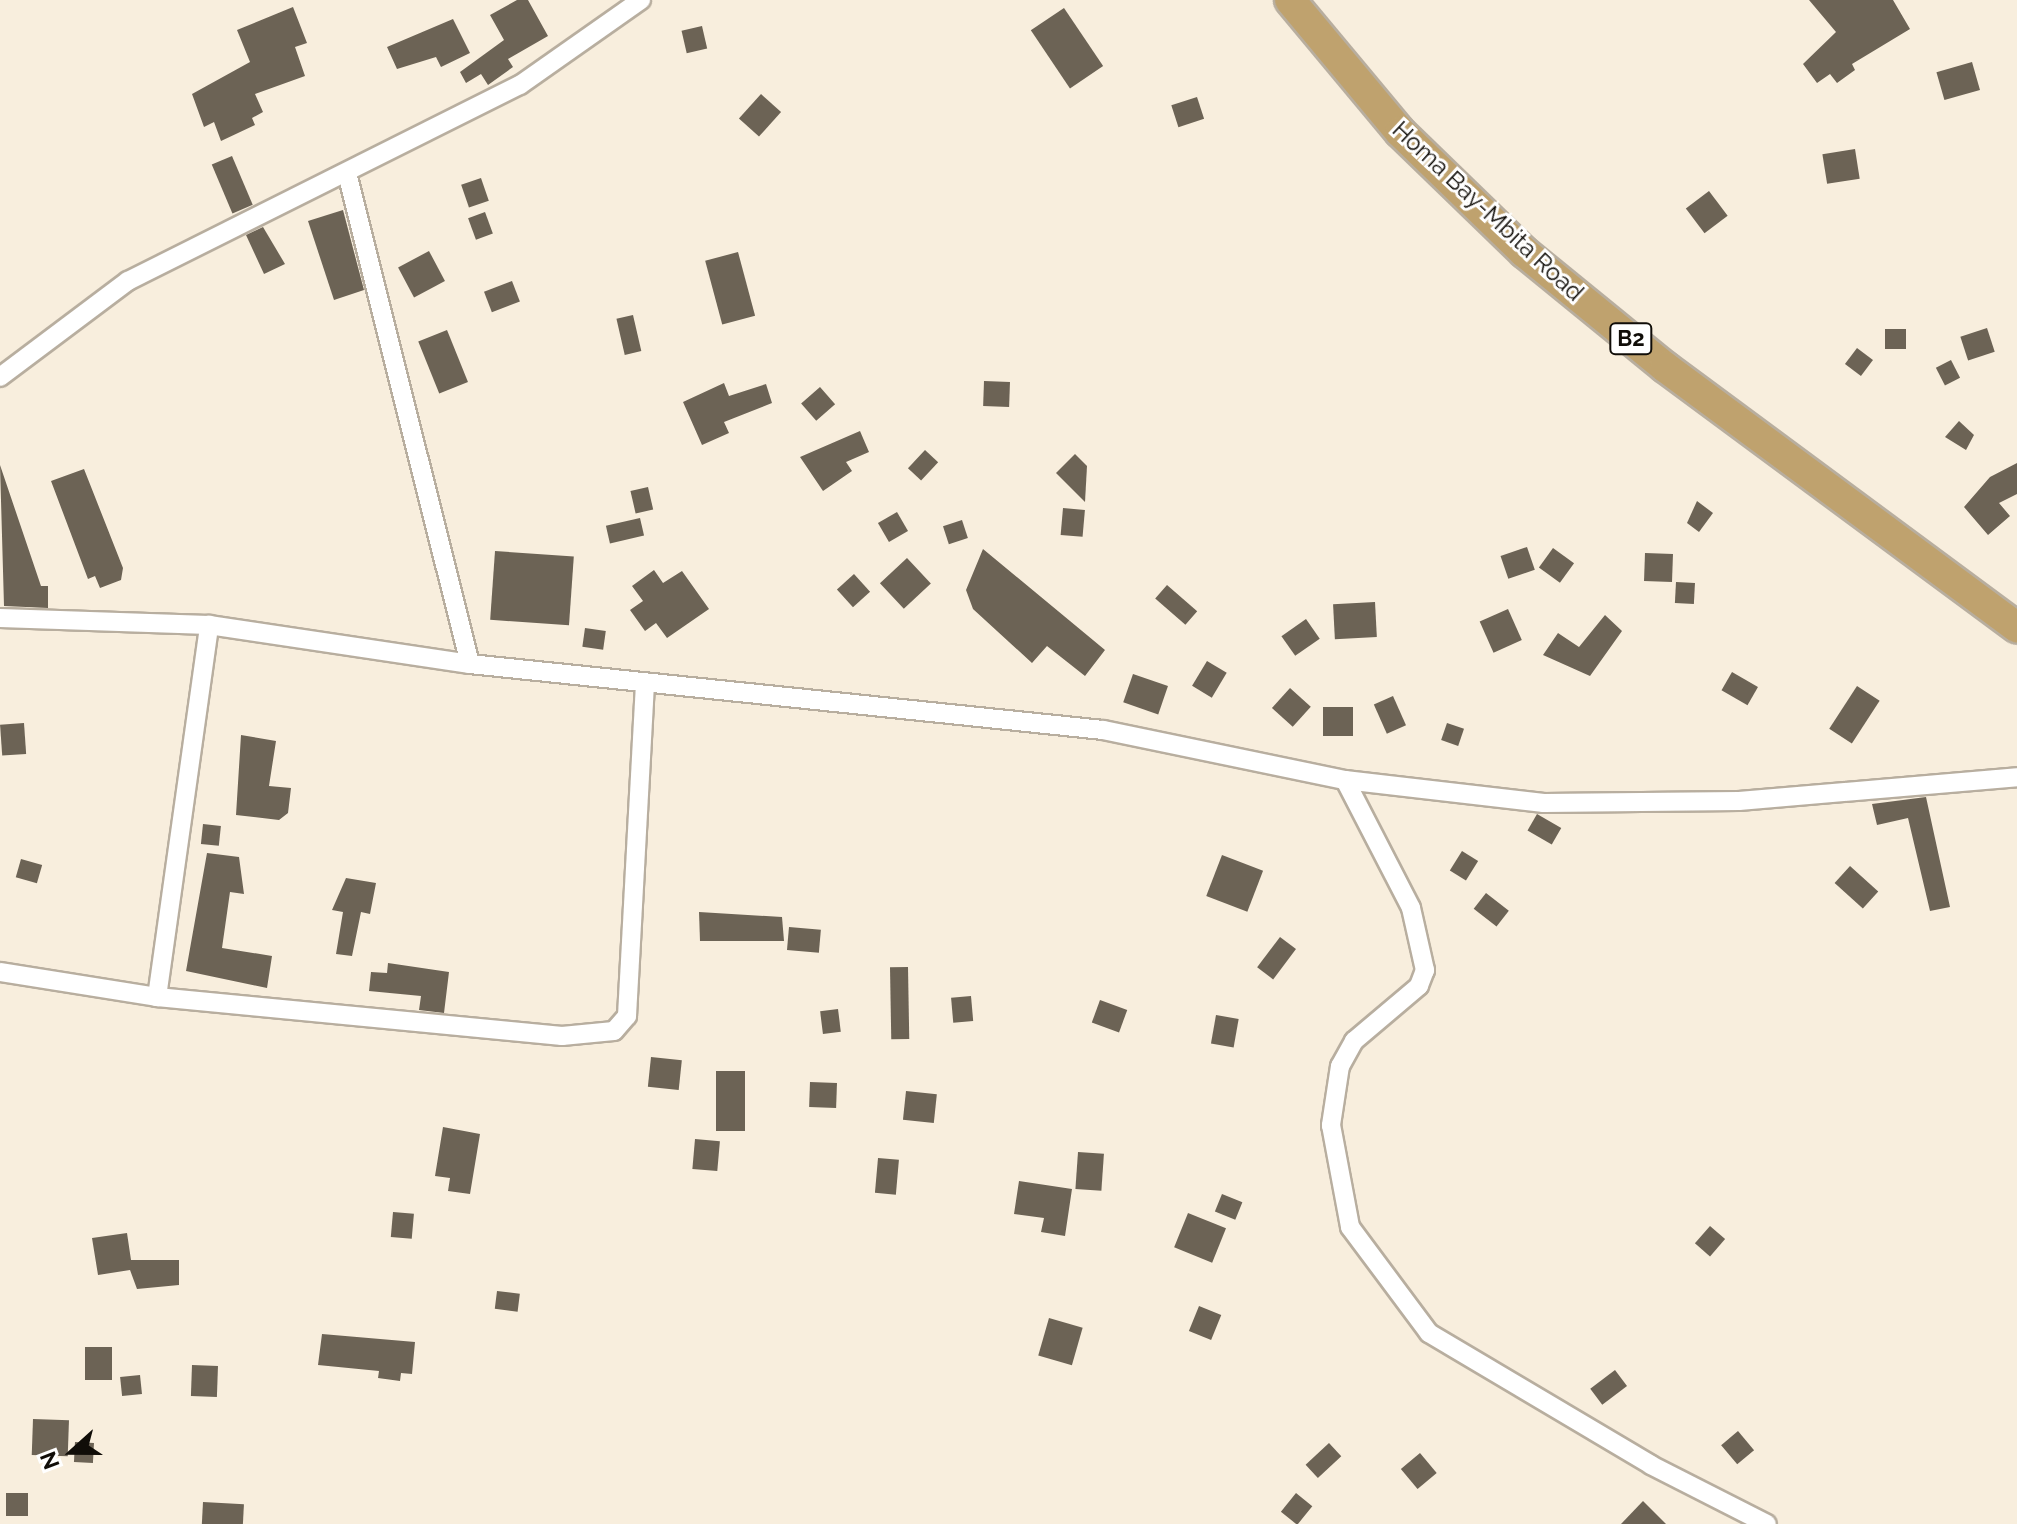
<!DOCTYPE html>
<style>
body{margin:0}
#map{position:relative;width:2017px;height:1524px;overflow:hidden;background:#f8eedd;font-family:Raleway,sans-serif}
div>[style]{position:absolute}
.building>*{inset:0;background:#6c6355;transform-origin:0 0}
.roads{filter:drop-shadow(2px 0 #b8ae9f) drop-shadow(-2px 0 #b8ae9f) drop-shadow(0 2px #b8ae9f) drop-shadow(0 -2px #b8ae9f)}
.minor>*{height:18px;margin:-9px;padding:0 9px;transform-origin:9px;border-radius:9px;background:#fff}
.trunk>*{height:30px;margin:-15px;padding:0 15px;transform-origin:15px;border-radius:15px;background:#bfa26e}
span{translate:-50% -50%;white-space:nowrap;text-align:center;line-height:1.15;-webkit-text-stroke:6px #fff;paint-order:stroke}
.shield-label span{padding:2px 6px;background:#fff;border:2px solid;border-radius:6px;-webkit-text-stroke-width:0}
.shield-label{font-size:22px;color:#100d08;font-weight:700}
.street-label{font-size:24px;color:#100d08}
.north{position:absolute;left:32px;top:1412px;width:80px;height:80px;-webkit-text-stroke:6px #fff;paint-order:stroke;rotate:249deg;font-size:22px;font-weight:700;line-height:32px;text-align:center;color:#100d08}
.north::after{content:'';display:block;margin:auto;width:28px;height:36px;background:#100d08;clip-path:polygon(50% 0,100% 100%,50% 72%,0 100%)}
</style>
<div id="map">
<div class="building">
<div style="clip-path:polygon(517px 0,528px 0,548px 36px,508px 59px,513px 67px,488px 85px,481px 74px,466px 83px,460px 72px,504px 40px,490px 15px)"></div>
<div style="clip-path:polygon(1809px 0,1893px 0,1910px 29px,1852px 64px,1855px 70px,1837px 83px,1830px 74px,1817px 83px,1803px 64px,1836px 32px)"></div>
<div style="clip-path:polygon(293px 7px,307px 43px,295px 47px,305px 76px,255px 94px,263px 112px,252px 118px,255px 125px,221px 141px,214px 122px,204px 127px,192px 94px,250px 62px,237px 30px)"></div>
<div style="left:1064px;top:8px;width:70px;height:40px;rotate:56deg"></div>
<div style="clip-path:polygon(453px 19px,470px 53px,441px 67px,436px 57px,397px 69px,387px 47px)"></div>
<div style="left:702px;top:26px;width:23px;height:21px;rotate:77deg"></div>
<div style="left:1972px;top:62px;width:29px;height:37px;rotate:74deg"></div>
<div style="left:761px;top:94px;width:27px;height:33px;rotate:42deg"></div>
<div style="left:1197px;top:97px;width:23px;height:27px;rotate:72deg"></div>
<div style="left:1855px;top:149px;width:30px;height:33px;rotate:81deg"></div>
<div style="left:232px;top:156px;width:53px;height:22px;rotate:67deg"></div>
<div style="left:481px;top:178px;width:24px;height:21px;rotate:71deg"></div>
<div style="left:1709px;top:191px;width:31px;height:29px;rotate:53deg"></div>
<div style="clip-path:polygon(343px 210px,364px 290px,334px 300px,308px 221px)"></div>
<div style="left:485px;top:212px;width:23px;height:18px;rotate:70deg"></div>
<div style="clip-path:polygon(263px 227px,285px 264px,264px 274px,246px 235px)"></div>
<div style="left:429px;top:251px;width:34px;height:35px;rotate:62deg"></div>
<div style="left:738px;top:252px;width:66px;height:34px;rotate:75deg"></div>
<div style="left:512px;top:281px;width:22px;height:30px;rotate:69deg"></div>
<div style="left:633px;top:315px;width:37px;height:17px;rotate:77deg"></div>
<div style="left:1987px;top:328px;width:25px;height:28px;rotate:72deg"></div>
<div style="left:1885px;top:329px;width:21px;height:20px"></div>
<div style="left:447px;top:330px;width:56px;height:31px;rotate:68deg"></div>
<div style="left:1857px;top:348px;width:20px;height:20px;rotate:37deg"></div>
<div style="left:1951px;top:360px;width:20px;height:17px;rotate:63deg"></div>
<div style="left:984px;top:381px;width:26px;height:25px;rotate:2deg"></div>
<div style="clip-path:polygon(724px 383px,729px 396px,766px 384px,772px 403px,724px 422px,729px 433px,702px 445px,683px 402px)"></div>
<div style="left:820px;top:387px;width:23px;height:25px;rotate:49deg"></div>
<div style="clip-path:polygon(1959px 421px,1974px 435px,1966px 450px,1945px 437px)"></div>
<div style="clip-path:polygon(860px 431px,869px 452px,846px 462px,852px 471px,823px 491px,800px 457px)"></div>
<div style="left:925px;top:450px;width:18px;height:25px;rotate:43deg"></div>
<div style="clip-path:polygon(1075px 454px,1087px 466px,1085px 502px,1056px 473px)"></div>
<div style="clip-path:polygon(2017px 463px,2017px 494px,1999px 503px,2010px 516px,1988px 535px,1964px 507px,1990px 477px)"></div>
<div style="clip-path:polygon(0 465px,41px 586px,48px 586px,48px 608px,4px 606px)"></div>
<div style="clip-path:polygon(84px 469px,123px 568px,121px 580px,100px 588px,95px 576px,88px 579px,51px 481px)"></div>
<div style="left:648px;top:487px;width:23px;height:18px;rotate:77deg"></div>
<div style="clip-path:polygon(1697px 501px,1713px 513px,1699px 532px,1687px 523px)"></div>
<div style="left:1063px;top:508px;width:22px;height:27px;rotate:5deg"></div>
<div style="left:897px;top:512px;width:22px;height:22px;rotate:60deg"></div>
<div style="left:640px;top:518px;width:18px;height:35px;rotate:77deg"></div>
<div style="left:962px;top:520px;width:19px;height:20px;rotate:72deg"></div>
<div style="left:1527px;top:547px;width:24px;height:28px;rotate:71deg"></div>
<div style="left:1553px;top:548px;width:26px;height:24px;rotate:36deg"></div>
<div style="clip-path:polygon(983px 549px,1105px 650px,1085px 676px,1047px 646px,1032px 663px,973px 609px,966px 590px)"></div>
<div style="left:495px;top:551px;width:79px;height:69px;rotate:4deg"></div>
<div style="left:1645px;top:553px;width:28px;height:28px;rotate:2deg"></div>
<div style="left:907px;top:558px;width:35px;height:37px;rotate:47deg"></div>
<div style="clip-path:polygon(654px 570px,663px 583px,682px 571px,709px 609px,667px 638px,656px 623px,645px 631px,630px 610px,643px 601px,632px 586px)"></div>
<div style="left:854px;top:574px;width:24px;height:23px;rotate:48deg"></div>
<div style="left:1676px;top:582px;width:19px;height:21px;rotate:3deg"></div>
<div style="left:1167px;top:585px;width:40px;height:18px;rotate:41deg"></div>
<div style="left:1375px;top:602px;width:35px;height:42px;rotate:87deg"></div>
<div style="left:1508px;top:609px;width:34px;height:31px;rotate:66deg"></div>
<div style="clip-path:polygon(1605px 615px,1622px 631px,1590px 676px,1543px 655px,1558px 633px,1579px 647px)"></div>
<div style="left:1306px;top:619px;width:24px;height:30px;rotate:55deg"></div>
<div style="left:585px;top:628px;width:21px;height:19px;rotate:8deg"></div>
<div style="left:1207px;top:661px;width:23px;height:29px;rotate:31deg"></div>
<div style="left:1732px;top:672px;width:30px;height:21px;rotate:30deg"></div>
<div style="left:1133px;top:674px;width:37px;height:30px;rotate:19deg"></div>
<div style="left:1857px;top:686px;width:27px;height:51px;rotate:33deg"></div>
<div style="left:1290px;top:688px;width:28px;height:27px;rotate:42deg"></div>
<div style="left:1393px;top:696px;width:32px;height:21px;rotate:66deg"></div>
<div style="left:1323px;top:707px;width:30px;height:29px"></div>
<div style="left:24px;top:723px;width:31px;height:24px;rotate:86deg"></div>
<div style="left:1447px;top:723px;width:18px;height:18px;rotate:19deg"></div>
<div style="clip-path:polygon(241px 735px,276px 741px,269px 786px,291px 788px,288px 813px,279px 820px,236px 815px)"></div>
<div style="clip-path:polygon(1926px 797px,1950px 907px,1930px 911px,1908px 818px,1877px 825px,1872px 804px)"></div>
<div style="left:1537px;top:814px;width:28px;height:19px;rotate:30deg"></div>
<div style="left:203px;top:824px;width:18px;height:20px;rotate:6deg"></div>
<div style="left:1462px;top:851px;width:19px;height:23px;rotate:32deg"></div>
<div style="clip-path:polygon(207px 853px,239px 857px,244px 894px,230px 892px,222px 948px,272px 956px,267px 988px,186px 971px)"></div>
<div style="left:1222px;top:855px;width:44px;height:44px;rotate:21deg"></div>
<div style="left:21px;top:859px;width:22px;height:19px;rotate:16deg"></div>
<div style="left:1850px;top:866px;width:38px;height:23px;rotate:42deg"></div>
<div style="clip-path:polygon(346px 878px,376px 883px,370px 914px,361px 912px,352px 956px,336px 954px,343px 912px,332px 910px)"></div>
<div style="left:1486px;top:893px;width:29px;height:20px;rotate:38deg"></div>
<div style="clip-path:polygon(699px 912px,782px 917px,784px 941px,700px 941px)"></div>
<div style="left:789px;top:927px;width:32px;height:23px;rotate:5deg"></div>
<div style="left:1280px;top:937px;width:20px;height:38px;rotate:37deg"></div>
<div style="clip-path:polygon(388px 963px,449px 972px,444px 1013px,419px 1010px,421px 996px,369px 991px,371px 972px,387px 973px)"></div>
<div style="left:908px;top:967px;width:72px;height:18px;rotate:89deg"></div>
<div style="left:971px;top:996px;width:25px;height:20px;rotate:85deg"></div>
<div style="left:1100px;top:1000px;width:29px;height:24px;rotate:20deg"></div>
<div style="left:838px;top:1009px;width:23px;height:18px;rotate:83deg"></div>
<div style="left:1216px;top:1015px;width:23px;height:29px;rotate:10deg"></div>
<div style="left:651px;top:1057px;width:31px;height:30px;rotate:6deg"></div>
<div style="left:716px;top:1071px;width:29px;height:60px"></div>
<div style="left:810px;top:1082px;width:27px;height:25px;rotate:2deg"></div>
<div style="left:906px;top:1091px;width:31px;height:29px;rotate:6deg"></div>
<div style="clip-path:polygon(443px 1127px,480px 1134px,470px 1194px,448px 1191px,450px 1178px,435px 1176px)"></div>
<div style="left:695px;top:1139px;width:25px;height:30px;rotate:5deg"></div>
<div style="left:1078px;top:1152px;width:26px;height:37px;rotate:4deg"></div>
<div style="left:878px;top:1158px;width:21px;height:35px;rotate:5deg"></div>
<div style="clip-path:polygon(1019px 1181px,1072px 1189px,1065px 1236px,1041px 1232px,1044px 1218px,1014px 1214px)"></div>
<div style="left:1222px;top:1194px;width:22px;height:19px;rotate:22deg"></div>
<div style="left:393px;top:1212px;width:21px;height:25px;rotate:5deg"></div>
<div style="left:1188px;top:1213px;width:41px;height:37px;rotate:22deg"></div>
<div style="left:1710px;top:1226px;width:20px;height:23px;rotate:41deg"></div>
<div style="clip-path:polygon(127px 1233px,131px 1260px,179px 1260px,179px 1285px,137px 1289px,130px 1270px,98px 1275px,92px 1238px)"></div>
<div style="left:497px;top:1291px;width:23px;height:18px;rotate:7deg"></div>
<div style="left:1199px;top:1306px;width:24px;height:27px;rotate:22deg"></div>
<div style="left:1049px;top:1318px;width:35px;height:39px;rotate:16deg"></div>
<div style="clip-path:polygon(322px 1334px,415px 1342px,412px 1374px,401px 1373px,400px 1381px,378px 1378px,379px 1371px,318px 1365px)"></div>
<div style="left:85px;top:1347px;width:27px;height:33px"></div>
<div style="left:192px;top:1365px;width:26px;height:31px;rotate:2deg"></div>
<div style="left:1615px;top:1370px;width:20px;height:31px;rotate:53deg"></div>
<div style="left:140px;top:1375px;width:19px;height:20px;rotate:84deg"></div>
<div style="left:33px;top:1419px;width:36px;height:36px;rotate:2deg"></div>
<div style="left:1738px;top:1431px;width:25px;height:22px;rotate:50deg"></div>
<div style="left:75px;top:1442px;width:19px;height:20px;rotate:3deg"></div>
<div style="left:1329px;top:1443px;width:18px;height:32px;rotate:47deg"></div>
<div style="left:1420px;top:1453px;width:26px;height:25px;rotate:50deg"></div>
<div style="left:6px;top:1493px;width:22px;height:23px"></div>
<div style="left:1296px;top:1493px;width:21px;height:24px;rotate:39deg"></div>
<div style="clip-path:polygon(1643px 1501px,1666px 1524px,1621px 1524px)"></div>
<div style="left:203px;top:1502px;width:41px;height:22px;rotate:3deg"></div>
</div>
<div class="roads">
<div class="minor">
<div style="left:347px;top:173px;width:506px;rotate:75.94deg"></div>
<div style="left:0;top:377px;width:160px;rotate:-36.9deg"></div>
<div style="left:128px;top:281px;width:438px;rotate:-26.6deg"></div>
<div style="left:520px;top:85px;width:148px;rotate:-35.1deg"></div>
<div style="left:0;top:618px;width:209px;rotate:1.9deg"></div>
<div style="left:209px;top:625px;width:264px;rotate:8.5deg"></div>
<div style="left:470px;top:664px;width:636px;rotate:5.95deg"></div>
<div style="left:1103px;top:730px;width:247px;rotate:11.7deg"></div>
<div style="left:1345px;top:780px;width:200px;rotate:6.6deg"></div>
<div style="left:1544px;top:803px;width:195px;rotate:-0.6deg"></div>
<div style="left:1739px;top:801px;width:279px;rotate:-4.9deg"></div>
<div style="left:1345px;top:780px;width:144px;rotate:62.7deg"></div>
<div style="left:1411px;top:908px;width:64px;rotate:77.3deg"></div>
<div style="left:1425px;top:970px;width:17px;rotate:111deg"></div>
<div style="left:1419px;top:986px;width:85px;rotate:139.8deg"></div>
<div style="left:1354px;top:1041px;width:29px;rotate:119deg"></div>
<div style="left:1340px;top:1066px;width:60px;rotate:98.7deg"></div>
<div style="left:1331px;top:1125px;width:104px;rotate:79.4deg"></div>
<div style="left:1350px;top:1227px;width:132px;rotate:53.3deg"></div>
<div style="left:1429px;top:1333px;width:258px;rotate:30.7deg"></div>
<div style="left:1651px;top:1465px;width:130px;rotate:27deg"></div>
<div style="left:0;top:972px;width:159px;rotate:9deg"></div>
<div style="left:157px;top:997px;width:407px;rotate:5.5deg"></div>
<div style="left:562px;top:1036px;width:52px;rotate:-5.5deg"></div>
<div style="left:614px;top:1031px;width:20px;rotate:-49deg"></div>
<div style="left:627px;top:1016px;width:334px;rotate:-86.9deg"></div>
<div style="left:157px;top:997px;width:376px;rotate:-82deg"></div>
</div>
<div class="trunk">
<div style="left:1290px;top:0;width:172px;rotate:50.2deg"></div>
<div style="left:1400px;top:132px;width:173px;rotate:44.1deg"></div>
<div style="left:1524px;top:252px;width:182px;rotate:39.2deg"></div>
<div style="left:1665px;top:367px;width:438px;rotate:36.5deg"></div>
</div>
</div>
<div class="shield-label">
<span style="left:1631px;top:339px">B2</span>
</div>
<div class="street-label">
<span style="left:1488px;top:211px;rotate:43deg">Homa Bay-Mbita Road</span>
</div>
<div class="north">N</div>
</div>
